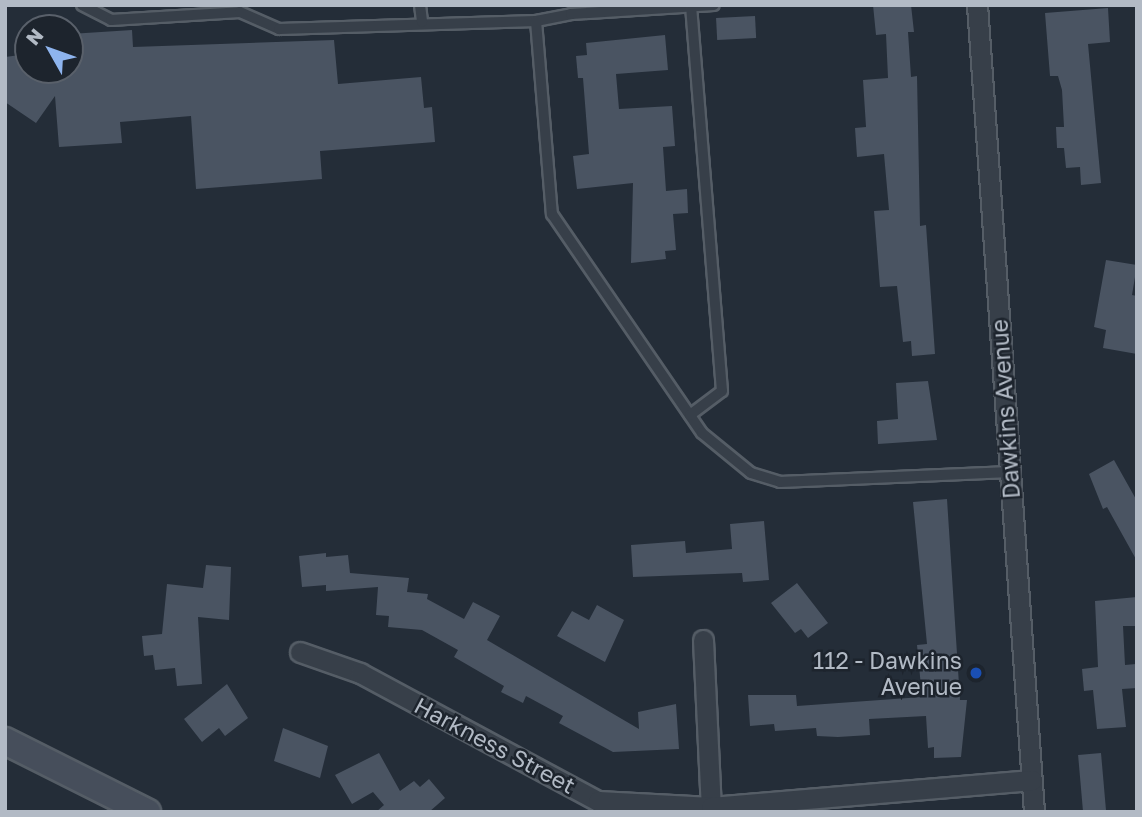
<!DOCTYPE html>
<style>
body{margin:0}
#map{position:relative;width:1142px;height:817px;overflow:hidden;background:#242d38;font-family:"Golos Text",sans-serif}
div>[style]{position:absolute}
.building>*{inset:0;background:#4a5462;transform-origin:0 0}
.roads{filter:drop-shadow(2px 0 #555d66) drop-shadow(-2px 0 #555d66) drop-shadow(0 2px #555d66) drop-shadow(0 -2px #555d66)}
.service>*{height:10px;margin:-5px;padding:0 5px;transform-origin:5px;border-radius:5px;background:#373f49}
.minor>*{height:19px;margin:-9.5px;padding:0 9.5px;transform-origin:9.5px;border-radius:9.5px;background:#373f49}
.secondary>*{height:26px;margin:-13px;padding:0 13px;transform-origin:13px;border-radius:13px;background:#464e5b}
.dots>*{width:19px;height:19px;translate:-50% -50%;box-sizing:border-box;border:4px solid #1d242d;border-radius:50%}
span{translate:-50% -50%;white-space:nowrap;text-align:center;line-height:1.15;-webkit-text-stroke:5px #1d242d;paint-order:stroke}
.street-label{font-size:23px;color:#b2bac5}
.poi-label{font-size:23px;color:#b2bac5}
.right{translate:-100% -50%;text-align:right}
.frame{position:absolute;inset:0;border:7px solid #b2bac5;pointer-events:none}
.north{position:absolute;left:14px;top:14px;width:70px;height:70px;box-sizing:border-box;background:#1d242d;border:2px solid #59606a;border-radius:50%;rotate:310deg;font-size:19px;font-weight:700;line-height:28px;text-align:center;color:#b2bac5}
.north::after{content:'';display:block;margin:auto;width:24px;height:32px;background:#8eb4ee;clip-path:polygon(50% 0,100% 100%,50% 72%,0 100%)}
</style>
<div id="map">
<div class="building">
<div style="clip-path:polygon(873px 5px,911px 5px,914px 32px,908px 32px,911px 77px,917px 76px,920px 226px,926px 225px,935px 354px,912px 356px,911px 341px,903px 342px,897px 286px,880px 287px,874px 211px,889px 210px,884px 154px,857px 157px,855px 128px,866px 127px,863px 80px,888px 78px,886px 34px,876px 35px)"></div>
<div style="clip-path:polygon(1108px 8px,1110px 42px,1088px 44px,1101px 183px,1081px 185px,1080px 167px,1066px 168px,1064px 148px,1057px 148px,1056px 127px,1064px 127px,1062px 90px,1058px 76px,1050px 76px,1045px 13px)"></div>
<div style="left:755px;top:16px;width:22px;height:39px;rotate:87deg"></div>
<div style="clip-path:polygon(132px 30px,133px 47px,334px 40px,338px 84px,421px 77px,424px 108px,432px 107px,435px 142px,320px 151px,322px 179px,196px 189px,191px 116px,120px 122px,122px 143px,59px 147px,55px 96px,36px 123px,5px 102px,5px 57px,28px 54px,28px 70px,70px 70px,70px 34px)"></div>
<div style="clip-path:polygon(665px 35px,668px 70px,616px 74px,619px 109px,672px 106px,675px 146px,663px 147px,666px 191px,687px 189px,688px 213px,673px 214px,676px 250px,665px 251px,666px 259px,631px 263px,633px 183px,577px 189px,573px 156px,589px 154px,583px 78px,578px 78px,576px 56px,587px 55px,586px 43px)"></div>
<div style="clip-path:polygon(1106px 260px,1137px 265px,1132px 295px,1137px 296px,1137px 354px,1103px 348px,1106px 330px,1094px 327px)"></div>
<div style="clip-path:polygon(928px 381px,937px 440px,878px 444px,877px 421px,898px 419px,896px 383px)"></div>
<div style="clip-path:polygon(1114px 460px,1137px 501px,1137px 561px,1107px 507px,1103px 509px,1089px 474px)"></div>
<div style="clip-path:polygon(947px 499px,960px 700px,967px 700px,961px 757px,934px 758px,934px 747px,928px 748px,926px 716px,869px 719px,870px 735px,838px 737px,817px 736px,816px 728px,775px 731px,774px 724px,750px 726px,748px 695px,796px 695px,797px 706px,922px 697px,917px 645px,927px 644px,913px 502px)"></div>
<div style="clip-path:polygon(764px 521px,769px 580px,743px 582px,742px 573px,633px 577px,631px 545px,685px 541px,686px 553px,732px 549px,730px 524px)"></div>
<div style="clip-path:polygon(326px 553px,326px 557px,348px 555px,350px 573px,409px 578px,407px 592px,428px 594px,427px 599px,464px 619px,473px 602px,500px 616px,487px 640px,639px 729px,638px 712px,676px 704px,679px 749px,613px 752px,559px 723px,563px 716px,526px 696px,523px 703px,501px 692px,504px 686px,454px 657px,458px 650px,422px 630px,388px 627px,389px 616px,376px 615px,378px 587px,326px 591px,326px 585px,302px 587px,299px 556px)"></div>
<div style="clip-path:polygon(206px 565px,231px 567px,229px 620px,198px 617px,202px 684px,177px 686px,175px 668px,155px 670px,153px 655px,144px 656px,142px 636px,162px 634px,167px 584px,203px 588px)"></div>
<div style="clip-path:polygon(797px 583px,828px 623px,808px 638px,801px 629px,795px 633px,771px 603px)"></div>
<div style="clip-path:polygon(1137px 597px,1137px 626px,1123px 626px,1125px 665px,1136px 664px,1137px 676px,1137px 688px,1122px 689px,1126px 727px,1097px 729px,1093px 690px,1084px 691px,1082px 669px,1098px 667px,1095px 601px)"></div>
<div style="clip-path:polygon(597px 605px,624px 620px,605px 662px,557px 636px,572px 611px,589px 620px)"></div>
<div style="clip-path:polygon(227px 684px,248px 718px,225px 736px,219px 728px,202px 742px,184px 719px)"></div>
<div style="clip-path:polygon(283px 728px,328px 746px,320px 778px,274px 761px)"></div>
<div style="clip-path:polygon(379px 753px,400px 791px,414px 781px,420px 787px,429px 779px,445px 798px,429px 812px,376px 812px,384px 805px,373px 792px,352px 804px,335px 775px)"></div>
<div style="left:1101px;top:753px;width:59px;height:23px;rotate:85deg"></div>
</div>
<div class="roads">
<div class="service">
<div style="left:82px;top:5px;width:33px;rotate:27deg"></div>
<div style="left:111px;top:20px;width:129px;rotate:-3.5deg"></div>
<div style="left:240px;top:12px;width:43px;rotate:23.6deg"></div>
<div style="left:279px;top:29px;width:257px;rotate:-1.8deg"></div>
<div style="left:536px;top:21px;width:36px;rotate:-11deg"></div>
<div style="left:571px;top:14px;width:143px;rotate:-3.6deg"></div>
<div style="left:420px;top:5px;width:17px;rotate:83deg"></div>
<div style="left:536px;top:21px;width:194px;rotate:85.3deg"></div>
<div style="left:552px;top:214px;width:265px;rotate:55.6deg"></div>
<div style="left:702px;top:433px;width:63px;rotate:39.2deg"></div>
<div style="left:751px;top:473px;width:30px;rotate:17deg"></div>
<div style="left:780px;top:482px;width:230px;rotate:-2.5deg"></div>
<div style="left:690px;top:415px;width:40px;rotate:-37deg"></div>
<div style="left:722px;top:391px;width:385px;rotate:-94.6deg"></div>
</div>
<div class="minor">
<div style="left:977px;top:5px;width:809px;rotate:85.96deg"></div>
<div style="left:703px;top:640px;width:167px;rotate:87.3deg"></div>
<div style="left:300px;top:652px;width:64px;rotate:19.3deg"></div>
<div style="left:360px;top:673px;width:270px;rotate:28.3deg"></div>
<div style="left:598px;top:801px;width:113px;rotate:3deg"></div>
<div style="left:711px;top:807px;width:322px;rotate:-4.8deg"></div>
</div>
<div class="secondary">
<div style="left:5px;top:741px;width:159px;rotate:26.6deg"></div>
</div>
</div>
<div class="dots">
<div style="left:976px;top:673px;background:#1a4fb4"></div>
</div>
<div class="street-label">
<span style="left:1005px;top:409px;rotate:-94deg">Dawkins Avenue</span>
<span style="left:495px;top:745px;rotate:28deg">Harkness Street</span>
</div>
<div class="poi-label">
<span class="right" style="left:962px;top:673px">112 - Dawkins<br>Avenue</span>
</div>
<div class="frame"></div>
<div class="north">N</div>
</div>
